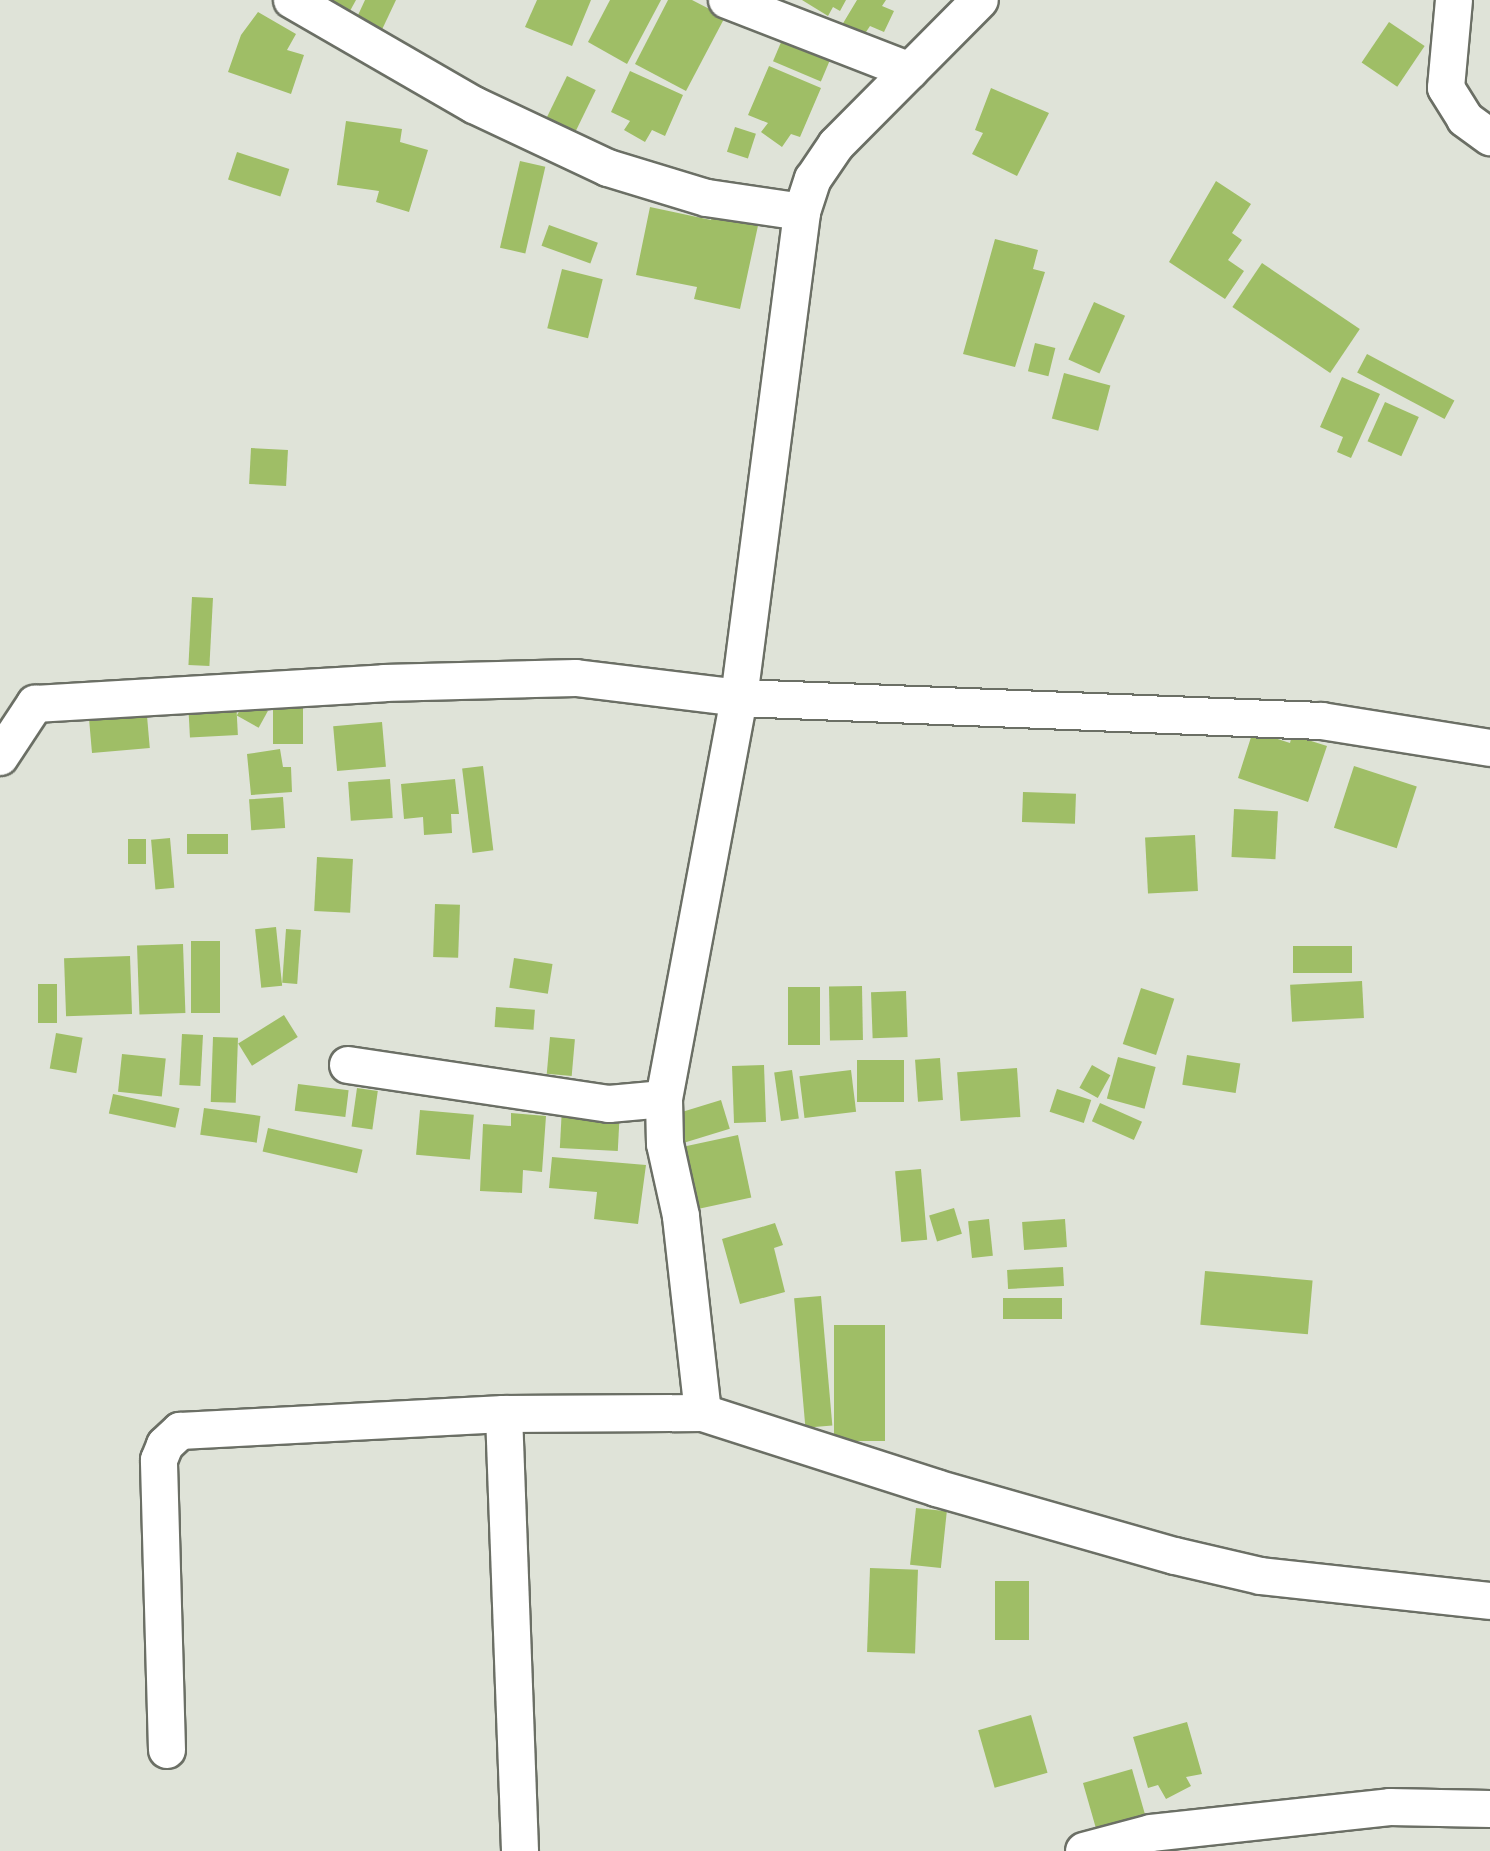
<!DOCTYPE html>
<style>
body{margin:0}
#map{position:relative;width:1490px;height:1851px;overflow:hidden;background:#dfe3d8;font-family:Helvetica,sans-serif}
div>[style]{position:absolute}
.building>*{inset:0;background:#9fbe66;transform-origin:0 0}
.roads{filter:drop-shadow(2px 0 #6b6f65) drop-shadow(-2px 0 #6b6f65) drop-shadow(0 2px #6b6f65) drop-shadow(0 -2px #6b6f65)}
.minor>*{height:36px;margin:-18px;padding:0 18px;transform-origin:18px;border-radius:18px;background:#fff}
span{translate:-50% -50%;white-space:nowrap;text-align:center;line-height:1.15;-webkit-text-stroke:7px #fff;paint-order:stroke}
</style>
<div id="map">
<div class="building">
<div style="clip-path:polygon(320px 0,356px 0,345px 20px)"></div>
<div style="clip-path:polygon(365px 0,396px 0,378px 38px,353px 26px)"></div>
<div style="clip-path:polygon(537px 0,591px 0,572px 46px,525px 27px)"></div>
<div style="clip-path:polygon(610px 0,661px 0,627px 64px,588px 42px)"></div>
<div style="clip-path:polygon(668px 0,692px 0,725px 17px,686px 91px,635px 64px)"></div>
<div style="clip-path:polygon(802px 0,846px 0,840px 11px,833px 7px,828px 16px)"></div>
<div style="clip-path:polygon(857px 0,886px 0,882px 6px,894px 11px,884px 32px,870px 26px,862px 38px,842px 25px)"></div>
<div style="clip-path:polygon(258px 12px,296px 34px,287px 50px,304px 55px,291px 94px,228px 72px,241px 35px)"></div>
<div style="left:1389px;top:22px;width:43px;height:49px;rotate:34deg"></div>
<div style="left:782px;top:40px;width:52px;height:23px;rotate:23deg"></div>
<div style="clip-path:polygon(769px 66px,821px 88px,800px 137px,791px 134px,782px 147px,761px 132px,768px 123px,748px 115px)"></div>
<div style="clip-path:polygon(630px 71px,683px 95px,665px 136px,652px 130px,645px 142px,624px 130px,630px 121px,611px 112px)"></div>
<div style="left:567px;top:76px;width:32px;height:55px;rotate:26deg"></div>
<div style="clip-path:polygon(991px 88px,1049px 113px,1017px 176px,972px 154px,983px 133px,975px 130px)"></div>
<div style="clip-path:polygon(346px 121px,402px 129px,400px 142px,428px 150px,409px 212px,376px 202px,379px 191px,337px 185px)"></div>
<div style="left:735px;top:127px;width:22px;height:26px;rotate:18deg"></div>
<div style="left:237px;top:152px;width:55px;height:29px;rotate:18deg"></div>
<div style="left:520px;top:161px;width:26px;height:89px;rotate:13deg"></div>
<div style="clip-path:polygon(1216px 181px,1251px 204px,1232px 233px,1242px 240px,1228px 260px,1244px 271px,1225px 299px,1169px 262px)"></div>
<div style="clip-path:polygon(650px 207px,711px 220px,713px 212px,759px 221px,740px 309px,694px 299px,697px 287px,636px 275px)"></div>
<div style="left:549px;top:225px;width:52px;height:22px;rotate:20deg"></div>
<div style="clip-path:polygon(995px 239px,1038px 250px,1033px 269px,1045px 272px,1015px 367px,963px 354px)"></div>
<div style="left:1262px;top:263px;width:118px;height:53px;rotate:34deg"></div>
<div style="left:562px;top:269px;width:42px;height:61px;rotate:14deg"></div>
<div style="left:1094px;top:302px;width:34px;height:63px;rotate:24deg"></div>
<div style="left:1035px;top:343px;width:21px;height:29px;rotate:14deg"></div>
<div style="left:1367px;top:354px;width:99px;height:21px;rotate:28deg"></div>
<div style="left:1064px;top:373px;width:48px;height:47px;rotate:15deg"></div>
<div style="clip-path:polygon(1342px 377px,1380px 394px,1351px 458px,1337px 452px,1343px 437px,1320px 427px)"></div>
<div style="left:1385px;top:402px;width:37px;height:43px;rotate:24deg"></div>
<div style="left:251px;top:448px;width:37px;height:36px;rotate:3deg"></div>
<div style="left:192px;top:597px;width:21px;height:68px;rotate:3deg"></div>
<div style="left:236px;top:699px;width:36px;height:48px;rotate:87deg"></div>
<div style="left:246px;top:699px;width:25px;height:19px;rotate:29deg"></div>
<div style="left:273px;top:700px;width:30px;height:44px"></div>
<div style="left:147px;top:716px;width:32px;height:58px;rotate:85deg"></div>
<div style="left:382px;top:722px;width:45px;height:49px;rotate:85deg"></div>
<div style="clip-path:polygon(1253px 731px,1290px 743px,1292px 735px,1327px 746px,1308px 802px,1238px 778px)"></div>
<div style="clip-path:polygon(280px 749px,283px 767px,291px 767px,292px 792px,251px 795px,247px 754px)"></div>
<div style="left:483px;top:766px;width:85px;height:21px;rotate:83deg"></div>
<div style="left:1354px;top:766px;width:66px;height:65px;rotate:18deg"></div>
<div style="left:390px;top:779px;width:39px;height:42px;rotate:86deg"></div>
<div style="clip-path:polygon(455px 779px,459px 814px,451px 814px,452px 833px,424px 835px,423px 817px,404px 819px,401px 784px)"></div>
<div style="left:1023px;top:792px;width:53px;height:30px;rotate:2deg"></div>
<div style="left:283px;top:797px;width:31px;height:34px;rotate:86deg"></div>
<div style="left:1234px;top:809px;width:44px;height:48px;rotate:3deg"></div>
<div style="left:187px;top:834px;width:41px;height:20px"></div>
<div style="left:1195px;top:835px;width:56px;height:50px;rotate:87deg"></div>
<div style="left:170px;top:838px;width:50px;height:19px;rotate:85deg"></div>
<div style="left:128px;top:839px;width:18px;height:25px"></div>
<div style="left:317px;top:857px;width:36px;height:54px;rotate:3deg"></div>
<div style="left:435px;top:904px;width:25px;height:53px;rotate:2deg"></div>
<div style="left:276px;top:927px;width:59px;height:21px;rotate:84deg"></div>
<div style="left:286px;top:929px;width:15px;height:54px;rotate:4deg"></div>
<div style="left:191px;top:941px;width:29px;height:72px"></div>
<div style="left:183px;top:944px;width:69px;height:46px;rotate:88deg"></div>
<div style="left:1293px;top:946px;width:59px;height:27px"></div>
<div style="left:130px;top:956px;width:58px;height:66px;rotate:88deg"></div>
<div style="left:514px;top:958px;width:39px;height:30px;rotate:9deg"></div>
<div style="left:1362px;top:981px;width:37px;height:72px;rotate:87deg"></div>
<div style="left:38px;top:984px;width:19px;height:39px"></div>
<div style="left:862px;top:986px;width:54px;height:33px;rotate:89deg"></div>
<div style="left:788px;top:987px;width:32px;height:58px"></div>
<div style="left:1141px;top:988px;width:35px;height:59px;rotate:18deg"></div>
<div style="left:906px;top:991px;width:46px;height:35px;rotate:88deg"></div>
<div style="left:496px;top:1007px;width:39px;height:20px;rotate:4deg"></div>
<div style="left:284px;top:1015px;width:26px;height:54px;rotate:58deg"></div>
<div style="left:56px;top:1033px;width:27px;height:36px;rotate:10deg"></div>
<div style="left:182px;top:1034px;width:21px;height:51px;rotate:3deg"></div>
<div style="left:213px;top:1037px;width:25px;height:65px;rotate:2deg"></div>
<div style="left:550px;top:1037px;width:25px;height:37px;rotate:5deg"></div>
<div style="left:122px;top:1054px;width:44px;height:38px;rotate:6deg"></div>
<div style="left:1187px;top:1055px;width:54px;height:30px;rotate:9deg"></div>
<div style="left:1118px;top:1057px;width:39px;height:43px;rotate:15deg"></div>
<div style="left:940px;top:1058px;width:42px;height:25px;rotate:86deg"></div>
<div style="left:857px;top:1060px;width:47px;height:42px"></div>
<div style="left:764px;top:1065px;width:57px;height:32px;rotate:88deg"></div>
<div style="left:1092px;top:1065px;width:21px;height:26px;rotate:29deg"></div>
<div style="left:1017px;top:1068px;width:49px;height:60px;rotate:86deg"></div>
<div style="left:792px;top:1070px;width:49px;height:18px;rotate:82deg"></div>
<div style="left:851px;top:1070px;width:42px;height:52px;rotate:83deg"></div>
<div style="left:298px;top:1084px;width:51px;height:27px;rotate:7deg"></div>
<div style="left:357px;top:1088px;width:21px;height:39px;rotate:8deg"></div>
<div style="left:1057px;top:1089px;width:36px;height:24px;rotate:18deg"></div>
<div style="left:113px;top:1094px;width:68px;height:20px;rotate:12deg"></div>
<div style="left:721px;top:1100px;width:30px;height:52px;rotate:73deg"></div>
<div style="left:1100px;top:1103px;width:46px;height:20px;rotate:24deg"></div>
<div style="left:562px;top:1107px;width:58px;height:41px;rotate:3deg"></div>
<div style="left:204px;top:1108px;width:57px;height:27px;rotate:8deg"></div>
<div style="left:420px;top:1110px;width:54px;height:45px;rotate:5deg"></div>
<div style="clip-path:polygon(511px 1113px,546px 1116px,542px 1172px,523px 1170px,522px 1193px,480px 1191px,483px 1124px,511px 1126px)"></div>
<div style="left:268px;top:1128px;width:97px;height:24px;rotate:13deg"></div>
<div style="left:738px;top:1135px;width:64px;height:56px;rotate:78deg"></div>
<div style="clip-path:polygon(552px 1157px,646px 1165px,638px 1224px,594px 1219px,597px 1192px,549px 1188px)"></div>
<div style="left:921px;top:1169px;width:71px;height:26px;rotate:85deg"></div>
<div style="left:954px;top:1208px;width:27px;height:26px;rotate:73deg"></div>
<div style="left:989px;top:1219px;width:37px;height:21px;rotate:84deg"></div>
<div style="left:1065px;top:1219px;width:28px;height:43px;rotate:86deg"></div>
<div style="clip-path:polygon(775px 1223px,783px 1245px,774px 1248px,785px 1292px,740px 1304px,722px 1239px)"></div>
<div style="left:1063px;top:1267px;width:19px;height:56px;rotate:87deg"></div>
<div style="left:1205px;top:1271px;width:108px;height:54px;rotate:5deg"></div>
<div style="left:821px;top:1296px;width:130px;height:27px;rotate:85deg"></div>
<div style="left:1003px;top:1298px;width:59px;height:21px"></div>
<div style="left:834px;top:1325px;width:51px;height:116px"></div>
<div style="left:916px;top:1508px;width:31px;height:57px;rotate:6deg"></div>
<div style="left:870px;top:1568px;width:48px;height:84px;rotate:2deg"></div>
<div style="left:995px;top:1581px;width:34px;height:59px"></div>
<div style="left:1031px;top:1715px;width:60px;height:55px;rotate:74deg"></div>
<div style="clip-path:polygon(1187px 1722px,1202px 1774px,1186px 1777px,1191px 1786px,1166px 1799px,1158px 1785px,1148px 1788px,1133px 1737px)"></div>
<div style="left:1132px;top:1769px;width:60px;height:51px;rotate:74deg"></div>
</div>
<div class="roads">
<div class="minor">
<div style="left:292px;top:0;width:210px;rotate:30deg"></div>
<div style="left:474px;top:105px;width:148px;rotate:25.2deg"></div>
<div style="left:608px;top:168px;width:103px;rotate:16.9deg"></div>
<div style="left:707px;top:198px;width:96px;rotate:8.4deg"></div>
<div style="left:727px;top:0;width:196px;rotate:21.2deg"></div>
<div style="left:1454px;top:0;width:88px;rotate:95.2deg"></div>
<div style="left:1446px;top:88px;width:36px;rotate:58deg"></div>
<div style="left:1465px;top:119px;width:31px;rotate:36deg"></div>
<div style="left:0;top:757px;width:64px;rotate:-56.6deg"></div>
<div style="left:35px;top:704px;width:350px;rotate:-3.4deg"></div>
<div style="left:384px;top:683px;width:192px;rotate:-1.5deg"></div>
<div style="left:576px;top:678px;width:164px;rotate:7deg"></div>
<div style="left:739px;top:698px;width:583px;rotate:2.26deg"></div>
<div style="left:1322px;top:721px;width:170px;rotate:9.1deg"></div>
<div style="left:348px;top:1065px;width:264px;rotate:8.5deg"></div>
<div style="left:609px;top:1104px;width:55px;rotate:-5.2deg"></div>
<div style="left:703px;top:1413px;width:198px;rotate:-96.4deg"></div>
<div style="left:681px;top:1216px;width:74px;rotate:-102.5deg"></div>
<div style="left:665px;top:1144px;width:45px;rotate:-91.3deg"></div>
<div style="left:664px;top:1099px;width:408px;rotate:-79.4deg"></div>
<div style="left:739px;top:698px;width:490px;rotate:-82.6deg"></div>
<div style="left:802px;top:212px;width:35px;rotate:-72deg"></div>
<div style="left:813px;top:179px;width:41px;rotate:-55.9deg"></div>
<div style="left:836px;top:145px;width:204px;rotate:-45.2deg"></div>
<div style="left:504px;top:1414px;width:437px;rotate:87.9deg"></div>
<div style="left:167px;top:1750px;width:290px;rotate:-91.6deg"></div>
<div style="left:159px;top:1460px;width:16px;rotate:-68deg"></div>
<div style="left:165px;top:1445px;width:21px;rotate:-43deg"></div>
<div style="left:180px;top:1431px;width:324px;rotate:-3deg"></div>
<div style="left:504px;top:1414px;width:199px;rotate:-0.3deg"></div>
<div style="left:703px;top:1413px;width:245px;rotate:17.8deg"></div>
<div style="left:936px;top:1488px;width:248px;rotate:15.9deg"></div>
<div style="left:1175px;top:1556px;width:88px;rotate:13.1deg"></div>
<div style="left:1261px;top:1576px;width:230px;rotate:6.2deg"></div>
<div style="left:1084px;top:1851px;width:69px;rotate:-15deg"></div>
<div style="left:1151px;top:1833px;width:240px;rotate:-6.2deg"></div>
<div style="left:1390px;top:1807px;width:100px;rotate:1.1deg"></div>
</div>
</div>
</div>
